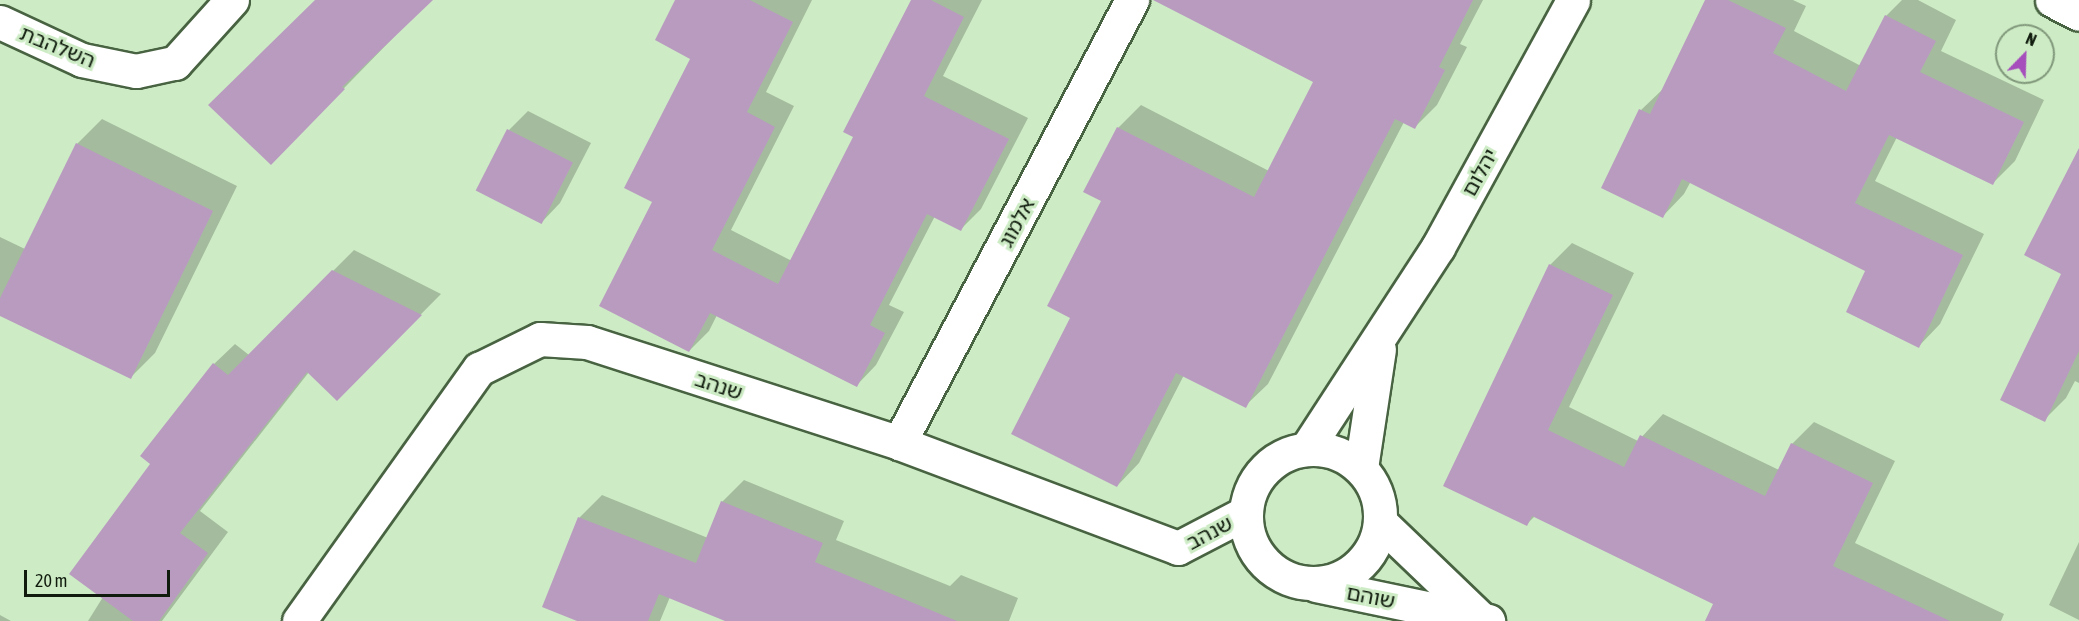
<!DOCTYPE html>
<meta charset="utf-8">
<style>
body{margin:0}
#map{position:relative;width:2079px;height:621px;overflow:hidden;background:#cdecc5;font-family:"Asap Condensed","Noto Sans Hebrew",sans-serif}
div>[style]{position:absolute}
.shadow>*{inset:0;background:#0003}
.building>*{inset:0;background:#b99bc0;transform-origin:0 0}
.roads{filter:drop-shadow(2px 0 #486341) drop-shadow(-2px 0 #486341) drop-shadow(0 2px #486341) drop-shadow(0 -2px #486341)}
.minor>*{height:33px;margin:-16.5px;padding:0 16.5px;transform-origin:16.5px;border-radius:16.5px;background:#fff}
.minor>.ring{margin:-16.5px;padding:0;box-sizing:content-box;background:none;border:33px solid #fff;border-radius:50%}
span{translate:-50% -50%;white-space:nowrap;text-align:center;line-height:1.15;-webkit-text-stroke:6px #cdecc5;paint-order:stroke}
.street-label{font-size:21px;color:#101b0d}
.north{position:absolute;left:1995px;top:24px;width:60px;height:60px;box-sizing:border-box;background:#cdecc5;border:2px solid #81987b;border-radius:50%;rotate:23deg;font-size:16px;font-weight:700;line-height:24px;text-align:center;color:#101b0d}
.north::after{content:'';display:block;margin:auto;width:21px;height:27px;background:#a64fbc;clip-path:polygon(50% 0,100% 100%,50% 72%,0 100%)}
.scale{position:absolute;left:24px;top:570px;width:146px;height:27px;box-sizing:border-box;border:3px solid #101b0d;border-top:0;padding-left:8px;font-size:18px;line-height:21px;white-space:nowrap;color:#101b0d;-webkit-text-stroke:4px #cdecc5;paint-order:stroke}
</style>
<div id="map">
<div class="shadow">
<div style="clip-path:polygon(318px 0,430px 0,271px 163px)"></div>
<div style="clip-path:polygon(677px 0,812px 0,766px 92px,794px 106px,731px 230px,792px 261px,855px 136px,912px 0,982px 0,943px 76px,1028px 118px,981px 209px,961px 229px,935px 216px,889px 305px,904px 312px,876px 365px,856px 386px,717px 315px,709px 331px,689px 351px,654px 201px,692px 58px)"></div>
<div style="clip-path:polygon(1211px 0,1483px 0,1460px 44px,1467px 47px,1437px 105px,1415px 127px,1404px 122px,1268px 384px,1245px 406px,1184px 375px,1139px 463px,1117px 486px,1103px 200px,1118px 128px,1141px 105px,1269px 171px,1315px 81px)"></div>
<div style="clip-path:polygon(1706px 0,1793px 0,1806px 6px,1794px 31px,1861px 66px,1886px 16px,1902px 0,1918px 0,1956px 20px,1941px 51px,2044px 100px,2015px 161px,1993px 183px,1897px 137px,1875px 181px,1984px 234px,1940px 324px,1919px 346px,1867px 271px,1691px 181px,1684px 194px,1663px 216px,1641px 110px,1663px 89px)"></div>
<div style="clip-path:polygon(528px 111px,591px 143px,560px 203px,541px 223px,509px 130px)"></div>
<div style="clip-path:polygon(102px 119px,237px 186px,155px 353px,130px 378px,0 314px,0 237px,25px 249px,77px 144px)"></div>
<div style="clip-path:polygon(2079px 169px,2079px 383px,2075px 381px,2066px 398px,2044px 420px)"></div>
<div style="clip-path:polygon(1572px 243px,1634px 273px,1569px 407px,1638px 441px,1663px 414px,1779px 470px,1792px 444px,1814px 422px,1895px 461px,1855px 543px,2004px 614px,2001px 621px,1707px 621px,1715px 603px,1535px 516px,1527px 524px,1550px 265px)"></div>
<div style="clip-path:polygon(354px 250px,441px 294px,337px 399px,309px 372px,200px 511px,228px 532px,162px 621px,88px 621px,103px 597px,152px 464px,214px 364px,235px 344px,249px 355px)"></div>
<div style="clip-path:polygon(744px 480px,844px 521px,836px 540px,950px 586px,961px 575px,1018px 598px,1009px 621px,729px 621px,670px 597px,660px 621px,581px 621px,544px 606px,580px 517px,602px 495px,708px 538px,722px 502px)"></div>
<div style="clip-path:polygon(2079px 542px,2079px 620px,2049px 605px)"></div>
<div style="clip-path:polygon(0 615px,11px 621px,0 621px)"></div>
</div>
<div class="building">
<div style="clip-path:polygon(315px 0,433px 0,342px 87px,345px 89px,271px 165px,208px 105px)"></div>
<div style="clip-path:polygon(675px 0,750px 0,793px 22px,747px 112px,775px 127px,712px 250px,778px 284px,853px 137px,843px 132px,911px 0,931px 0,964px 17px,924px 96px,1009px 139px,961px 231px,927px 214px,870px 325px,885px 333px,857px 387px,710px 313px,689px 352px,599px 306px,652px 202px,624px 188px,690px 59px,655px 40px)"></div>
<div style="clip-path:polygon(1153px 0,1473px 0,1439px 67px,1445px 70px,1415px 129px,1395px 119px,1246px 408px,1176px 373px,1117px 487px,1011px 434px,1070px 318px,1047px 306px,1101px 201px,1083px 192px,1117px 127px,1254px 197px,1313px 82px)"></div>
<div style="clip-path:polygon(1705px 0,1728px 0,1786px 28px,1773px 53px,1846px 91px,1885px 15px,1936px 41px,1920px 72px,2024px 122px,1993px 185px,1889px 135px,1855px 203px,1963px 255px,1919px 348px,1846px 312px,1865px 271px,1682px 179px,1663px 218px,1601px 188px,1639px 109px,1650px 114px)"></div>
<div style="left:507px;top:129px;width:74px;height:69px;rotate:27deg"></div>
<div style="clip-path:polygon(76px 143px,213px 211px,131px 379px,0 316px,0 298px)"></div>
<div style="clip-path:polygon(2079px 148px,2079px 351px,2045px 422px,2000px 400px,2061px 274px,2024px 255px)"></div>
<div style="clip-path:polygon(1549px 264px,1613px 295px,1548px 430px,1624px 467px,1640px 435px,1765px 496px,1791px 443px,1873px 483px,1833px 566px,1950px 621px,1705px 621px,1713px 604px,1532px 516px,1527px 526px,1443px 486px)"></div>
<div style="clip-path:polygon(332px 270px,422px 315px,337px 401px,307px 372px,180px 533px,208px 553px,159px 621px,133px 621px,69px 574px,150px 464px,140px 456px,213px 363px,228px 375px)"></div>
<div style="clip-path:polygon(721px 501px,823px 543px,815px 562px,957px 621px,725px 621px,659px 594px,648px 621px,577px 621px,542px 607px,578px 517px,696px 563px)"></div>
</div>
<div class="roads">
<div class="minor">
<div style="left:2052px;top:0;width:30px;rotate:27deg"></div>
<div style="left:0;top:22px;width:90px;rotate:24.9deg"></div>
<div style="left:82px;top:60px;width:55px;rotate:11.5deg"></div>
<div style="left:136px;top:71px;width:40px;rotate:-12deg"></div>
<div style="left:175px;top:63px;width:85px;rotate:-47.9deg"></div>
<div style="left:899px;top:443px;width:501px;rotate:-62.26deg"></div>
<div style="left:1307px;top:448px;width:240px;rotate:-56.9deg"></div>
<div style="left:1438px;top:247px;width:281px;rotate:-61.3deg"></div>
<div class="ring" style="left:1246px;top:449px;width:101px;height:101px"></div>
<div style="left:1361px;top:468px;width:120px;rotate:-81.4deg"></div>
<div style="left:1381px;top:523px;width:136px;rotate:43.8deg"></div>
<div style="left:1316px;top:585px;width:176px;rotate:11.8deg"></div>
<div style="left:299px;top:621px;width:310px;rotate:-54.5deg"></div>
<div style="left:479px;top:369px;width:68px;rotate:-26.2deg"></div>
<div style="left:540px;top:339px;width:47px;rotate:3.7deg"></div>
<div style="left:587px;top:342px;width:328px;rotate:17.9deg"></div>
<div style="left:899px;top:443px;width:298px;rotate:20.6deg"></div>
<div style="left:1178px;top:548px;width:76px;rotate:-27.6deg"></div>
</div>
</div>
<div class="street-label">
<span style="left:58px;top:46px;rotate:22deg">השלהבת</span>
<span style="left:1479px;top:172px;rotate:-61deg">יהלום</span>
<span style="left:1016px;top:222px;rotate:-62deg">אלמוג</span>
<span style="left:719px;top:385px;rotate:18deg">שנהב</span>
<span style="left:1209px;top:532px;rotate:-28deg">שנהב</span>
<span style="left:1371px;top:596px;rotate:11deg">שוהם</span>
</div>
<div class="north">N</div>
<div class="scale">20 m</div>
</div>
